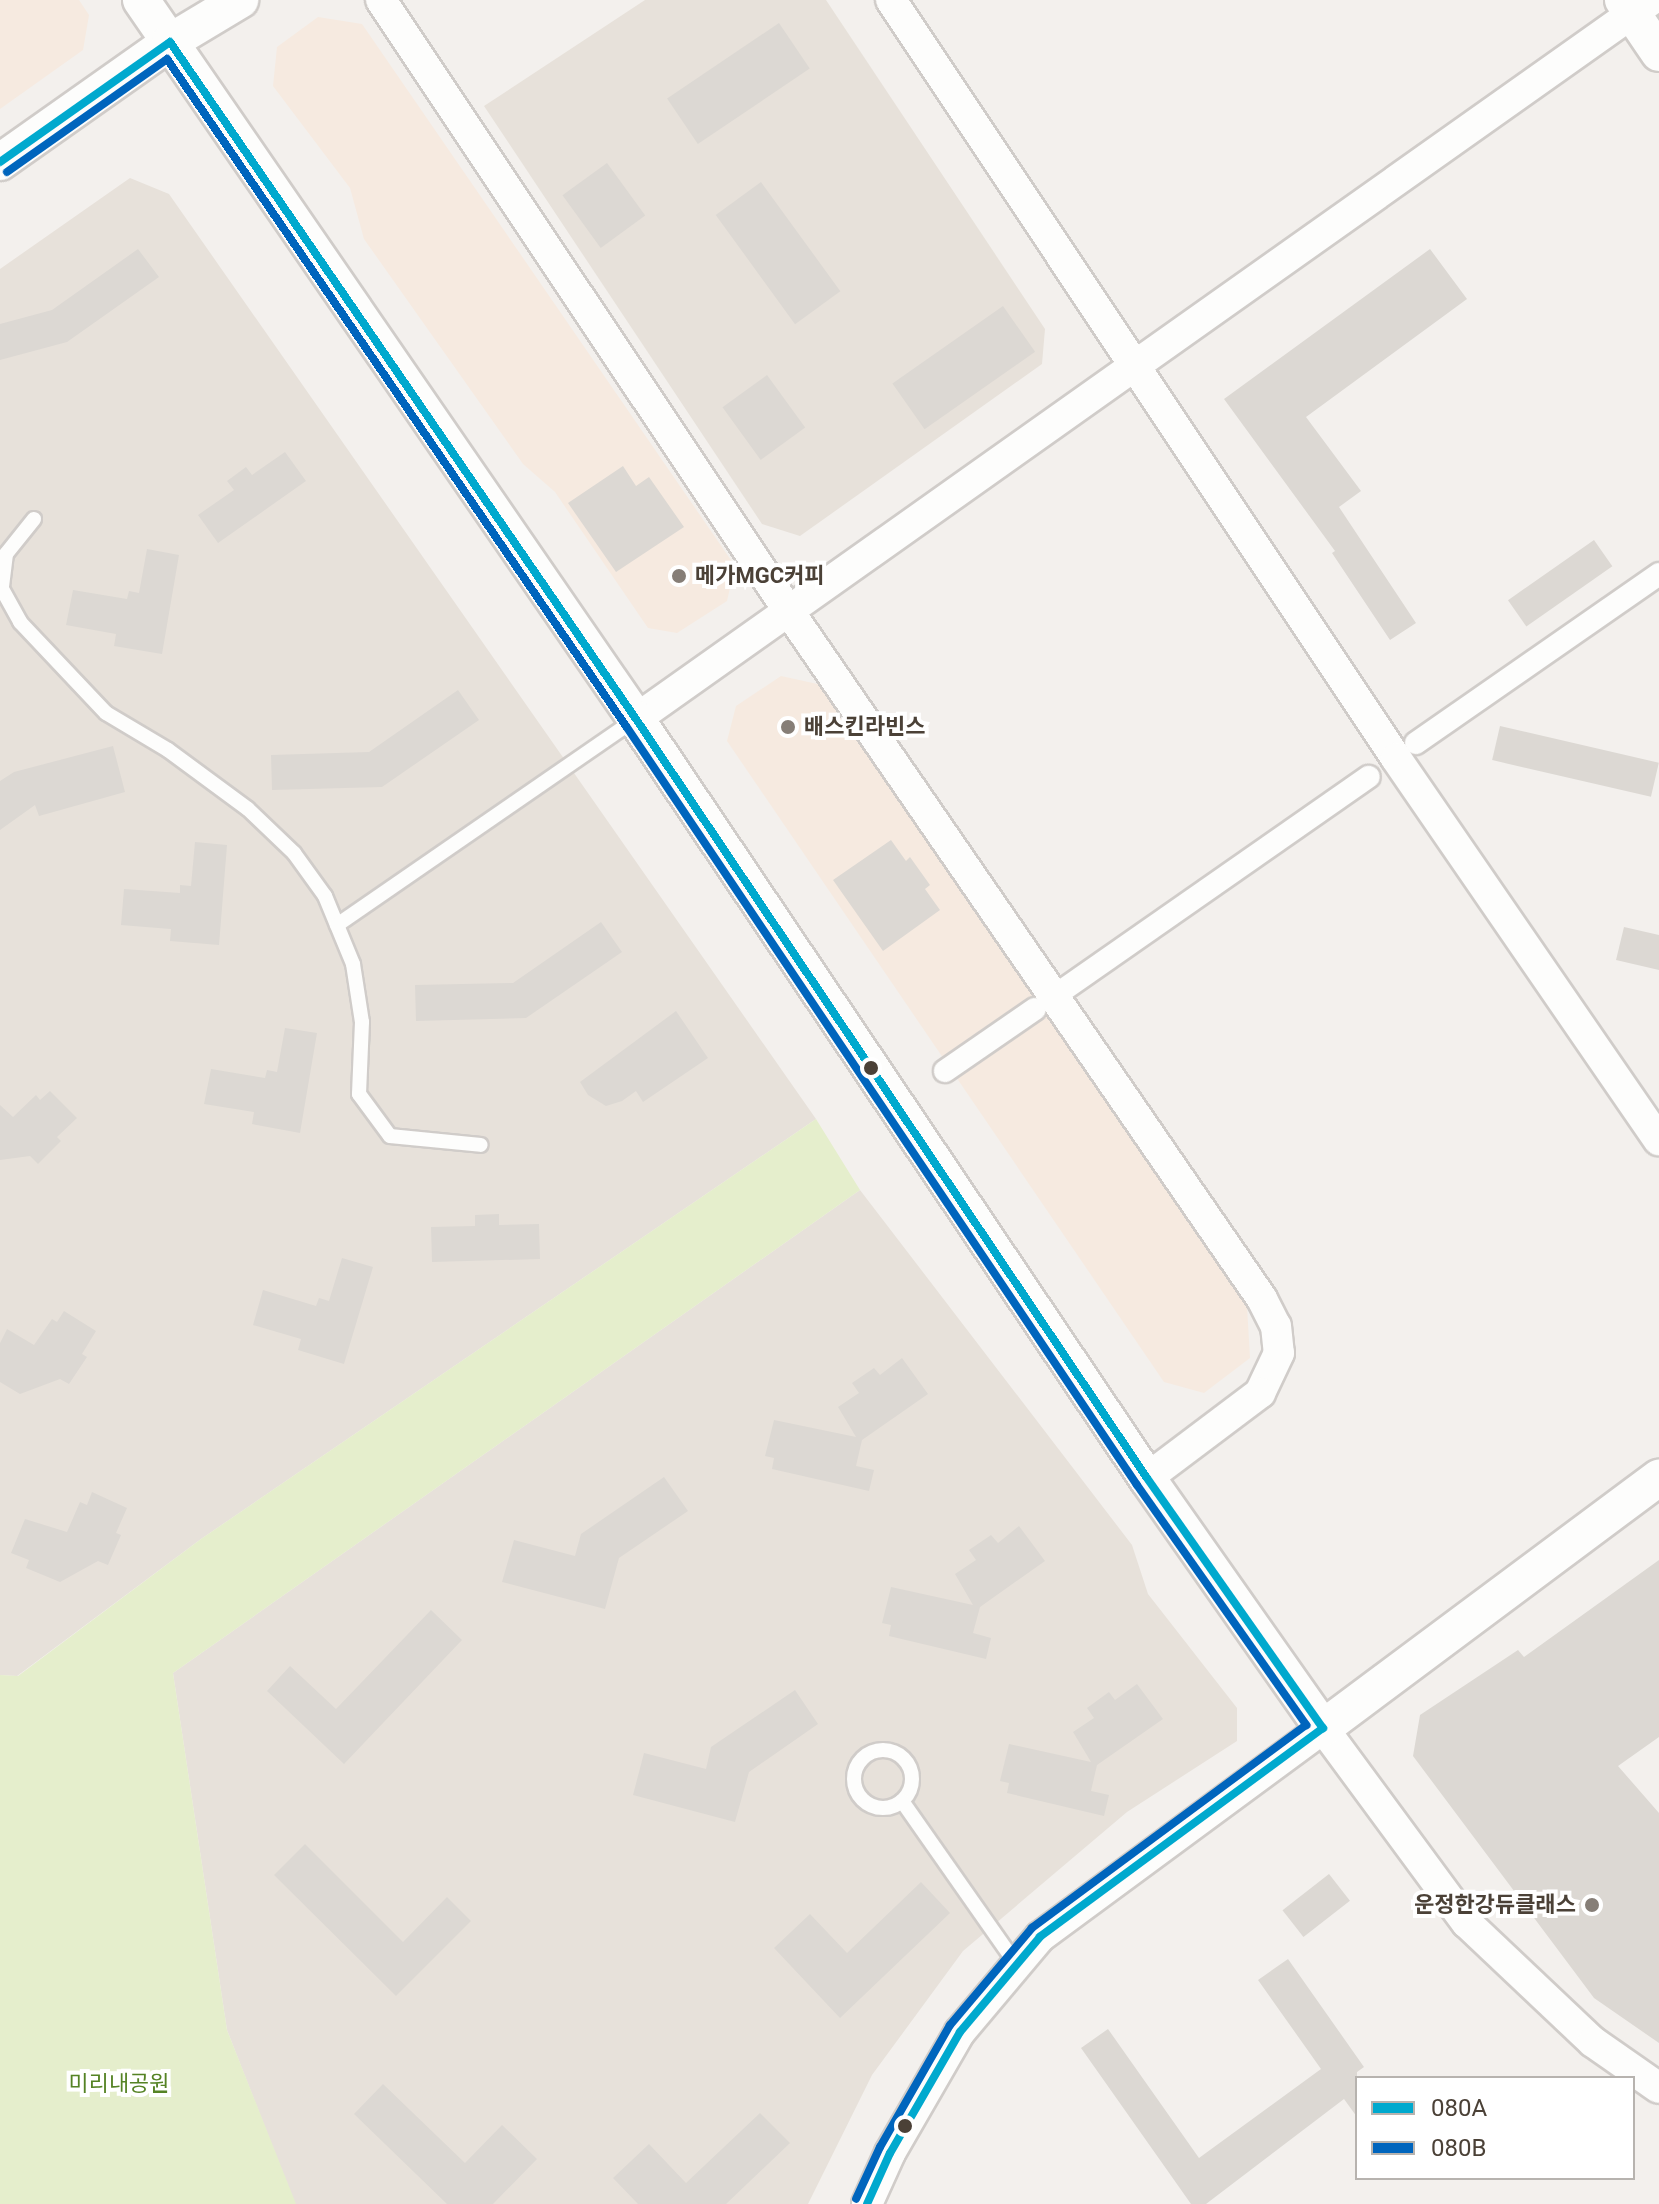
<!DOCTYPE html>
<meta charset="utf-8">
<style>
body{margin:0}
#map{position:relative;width:1659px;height:2204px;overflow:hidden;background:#f3f0ed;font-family:Roboto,"Noto Sans KR",sans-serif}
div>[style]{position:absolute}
.residential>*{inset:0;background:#e7e1da}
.commercial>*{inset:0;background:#f6eae0}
.green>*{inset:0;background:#e5eecc}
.building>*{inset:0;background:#dcd8d3;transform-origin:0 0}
.roads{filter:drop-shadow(2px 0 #d0ccc9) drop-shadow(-2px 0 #d0ccc9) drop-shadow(0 2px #d0ccc9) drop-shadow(0 -2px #d0ccc9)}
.service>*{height:14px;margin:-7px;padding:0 7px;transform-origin:7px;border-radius:7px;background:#fdfdfc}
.service>.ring{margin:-7px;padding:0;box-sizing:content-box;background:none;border:14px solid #fdfdfc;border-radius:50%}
.pedestrian>*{height:22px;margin:-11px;padding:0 11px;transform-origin:11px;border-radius:11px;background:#fdfdfc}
.minor>*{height:30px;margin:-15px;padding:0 15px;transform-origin:15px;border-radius:15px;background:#fdfdfc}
.tertiary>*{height:36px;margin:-18px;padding:0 18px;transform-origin:18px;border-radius:18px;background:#fdfdfc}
.bus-1>*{height:8px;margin:-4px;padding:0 4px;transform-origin:4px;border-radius:4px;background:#00a9ce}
.bus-2>*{height:8px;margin:-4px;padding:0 4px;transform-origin:4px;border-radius:4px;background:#0065bd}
.dots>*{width:22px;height:22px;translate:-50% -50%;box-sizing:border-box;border:4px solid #fff;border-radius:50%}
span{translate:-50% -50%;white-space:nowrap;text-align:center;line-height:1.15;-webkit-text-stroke:8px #fff;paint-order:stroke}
.poi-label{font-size:22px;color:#4b4137;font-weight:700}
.left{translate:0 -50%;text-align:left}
.right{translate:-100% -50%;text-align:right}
.park-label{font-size:22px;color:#558325}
.legend{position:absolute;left:1355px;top:2076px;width:280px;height:104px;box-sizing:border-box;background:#fff;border:2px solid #b7b3af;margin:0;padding:10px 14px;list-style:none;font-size:24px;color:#4b4137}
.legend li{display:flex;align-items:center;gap:16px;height:40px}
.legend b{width:40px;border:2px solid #b7b3af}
</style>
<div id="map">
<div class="residential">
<div style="clip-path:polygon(645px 0,826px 0,1045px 329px,1042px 364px,800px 536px,762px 524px,484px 106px)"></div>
<div style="clip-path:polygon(130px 178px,169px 194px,816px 1119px,201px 1539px,17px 1676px,0 1675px,0 269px)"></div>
<div style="clip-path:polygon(860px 1190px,1132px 1545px,1148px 1594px,1237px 1708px,1237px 1741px,1127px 1812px,963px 1951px,872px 2075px,808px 2204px,295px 2204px,227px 2030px,173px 1673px)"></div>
</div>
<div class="commercial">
<div style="clip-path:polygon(0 0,79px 0,89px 15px,83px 50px,0 109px)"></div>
<div style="clip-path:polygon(318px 17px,362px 24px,735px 566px,727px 601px,677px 633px,648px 628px,555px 492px,523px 464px,364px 239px,350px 188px,273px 86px,277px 47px)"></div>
<div style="clip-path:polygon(781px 676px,822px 685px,1247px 1307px,1250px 1358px,1204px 1393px,1164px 1382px,727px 741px,736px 706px)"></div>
</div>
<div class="green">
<div style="clip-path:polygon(816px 1119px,860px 1190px,173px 1673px,227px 2030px,296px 2204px,0 2204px,0 1675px,18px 1676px,201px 1539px)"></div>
</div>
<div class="building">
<div style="left:779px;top:23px;width:55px;height:135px;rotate:56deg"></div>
<div style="left:607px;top:163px;width:65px;height:55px;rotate:54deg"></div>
<div style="left:761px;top:182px;width:135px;height:56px;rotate:54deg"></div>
<div style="clip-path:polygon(138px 249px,159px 277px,67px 342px,0 360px,0 324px,52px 310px)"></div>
<div style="clip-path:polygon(1430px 249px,1467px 299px,1306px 417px,1361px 491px,1339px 507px,1416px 623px,1390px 640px,1332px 553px,1335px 551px,1224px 399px)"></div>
<div style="left:1003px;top:306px;width:56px;height:135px;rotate:55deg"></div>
<div style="left:767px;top:375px;width:65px;height:55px;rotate:54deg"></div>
<div style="clip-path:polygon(285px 452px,306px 481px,218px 543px,198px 515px,234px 490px,227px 481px,246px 467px,252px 475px)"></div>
<div style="clip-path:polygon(623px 466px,636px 486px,649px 477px,684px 527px,616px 572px,568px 503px)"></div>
<div style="left:1594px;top:540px;width:32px;height:105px;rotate:55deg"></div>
<div style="clip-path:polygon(147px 549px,179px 555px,162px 654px,114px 646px,116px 634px,66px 625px,73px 590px,127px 599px,129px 591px,139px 593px)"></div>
<div style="clip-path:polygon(458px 690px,479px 720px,382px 787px,272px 790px,271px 755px,369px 752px)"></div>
<div style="left:1500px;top:726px;width:163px;height:35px;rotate:13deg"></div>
<div style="clip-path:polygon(113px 746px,125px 792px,39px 816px,35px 805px,0 830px,0 781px,14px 772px)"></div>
<div style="clip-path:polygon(891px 840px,906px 861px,910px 857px,930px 885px,925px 889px,940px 910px,883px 951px,833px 880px)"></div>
<div style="clip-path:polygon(195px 842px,227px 845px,219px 945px,170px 941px,171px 929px,121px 925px,124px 889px,180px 893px,180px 885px,191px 886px)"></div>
<div style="clip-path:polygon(601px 922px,622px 952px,526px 1018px,416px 1021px,415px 985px,513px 983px)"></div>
<div style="clip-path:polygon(1624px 927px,1659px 935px,1659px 970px,1616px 960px)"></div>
<div style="clip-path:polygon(676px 1011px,708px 1058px,643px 1102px,636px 1091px,622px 1101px,606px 1106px,588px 1095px,580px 1082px)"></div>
<div style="clip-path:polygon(285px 1028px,317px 1033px,300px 1133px,252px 1124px,254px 1112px,204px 1104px,211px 1069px,265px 1078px,267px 1070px,277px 1072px)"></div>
<div style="clip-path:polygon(50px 1091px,77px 1118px,57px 1137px,61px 1141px,38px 1164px,30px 1156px,0 1160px,0 1105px,13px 1117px,36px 1095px,40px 1100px)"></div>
<div style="clip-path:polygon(499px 1214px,499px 1225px,539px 1224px,540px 1259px,432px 1262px,431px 1227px,475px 1226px,475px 1215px)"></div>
<div style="clip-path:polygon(342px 1258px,373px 1267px,344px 1364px,298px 1350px,301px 1339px,253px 1325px,263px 1290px,316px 1306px,319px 1298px,329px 1301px)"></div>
<div style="clip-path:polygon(64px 1311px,96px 1331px,82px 1354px,87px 1357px,69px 1384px,60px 1379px,20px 1394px,0 1382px,0 1343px,7px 1329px,34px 1345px,52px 1319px,57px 1322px)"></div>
<div style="clip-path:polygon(902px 1358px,928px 1394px,862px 1440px,856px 1466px,874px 1470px,869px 1491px,772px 1469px,774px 1458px,765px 1456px,774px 1420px,856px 1437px,838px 1407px,859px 1393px,852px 1383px,874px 1368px,880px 1375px)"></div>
<div style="clip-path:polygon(664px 1477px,688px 1511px,619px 1558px,605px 1609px,502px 1582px,514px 1540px,575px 1556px,581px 1534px)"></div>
<div style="clip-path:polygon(92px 1492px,127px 1508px,116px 1533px,121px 1535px,108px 1565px,98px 1561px,60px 1582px,26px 1568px,29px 1560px,11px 1553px,25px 1519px,67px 1532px,80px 1502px,87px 1505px)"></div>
<div style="clip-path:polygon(1019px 1526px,1045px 1561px,980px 1607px,973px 1633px,991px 1638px,986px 1659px,889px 1636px,891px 1625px,882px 1623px,891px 1587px,973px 1605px,955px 1574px,976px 1560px,969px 1550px,991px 1535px,998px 1543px)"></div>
<div style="clip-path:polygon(1659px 1560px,1659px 1737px,1618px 1766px,1659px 1813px,1659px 2043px,1594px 1998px,1413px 1756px,1420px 1715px,1518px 1650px,1524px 1657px)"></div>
<div style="clip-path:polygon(431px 1610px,462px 1640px,344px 1764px,267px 1691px,290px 1666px,336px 1709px)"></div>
<div style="clip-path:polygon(1137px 1684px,1163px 1719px,1097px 1765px,1091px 1791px,1109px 1795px,1104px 1816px,1007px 1793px,1009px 1783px,1000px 1781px,1009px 1744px,1091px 1762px,1073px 1732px,1094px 1718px,1087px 1708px,1109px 1692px,1115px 1700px)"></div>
<div style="clip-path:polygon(795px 1690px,818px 1724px,749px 1772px,735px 1822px,633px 1795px,644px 1753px,706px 1769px,711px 1747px)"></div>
<div style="clip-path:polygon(305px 1844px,403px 1942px,447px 1897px,471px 1921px,396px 1996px,274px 1875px)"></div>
<div style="left:1329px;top:1874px;width:34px;height:59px;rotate:52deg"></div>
<div style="clip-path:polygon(921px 1882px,950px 1913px,840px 2018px,774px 1948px,810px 1914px,847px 1953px)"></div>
<div style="clip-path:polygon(1288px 1959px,1364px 2067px,1357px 2072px,1357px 2117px,1344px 2099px,1206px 2204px,1191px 2204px,1081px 2048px,1108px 2029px,1199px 2158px,1321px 2069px,1258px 1980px)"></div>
<div style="clip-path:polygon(383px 2084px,465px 2163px,502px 2125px,537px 2159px,493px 2204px,447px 2204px,354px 2114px)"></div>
<div style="clip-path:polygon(760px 2113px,790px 2143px,726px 2204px,638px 2204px,613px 2178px,649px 2144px,686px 2183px)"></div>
</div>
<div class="roads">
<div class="service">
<div style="left:34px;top:519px;width:45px;rotate:128.7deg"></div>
<div style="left:6px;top:554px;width:35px;rotate:97deg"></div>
<div style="left:2px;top:589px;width:38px;rotate:61deg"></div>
<div style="left:20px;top:622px;width:125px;rotate:46.6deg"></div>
<div style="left:106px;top:713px;width:72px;rotate:30.8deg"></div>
<div style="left:168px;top:750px;width:99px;rotate:36.4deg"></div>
<div style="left:248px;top:809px;width:64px;rotate:43.7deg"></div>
<div style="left:294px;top:853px;width:53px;rotate:54.2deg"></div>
<div style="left:325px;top:896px;width:74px;rotate:67.6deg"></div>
<div style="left:353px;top:964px;width:59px;rotate:81.2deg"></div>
<div style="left:362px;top:1022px;width:72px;rotate:92.4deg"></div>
<div style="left:359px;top:1094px;width:52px;rotate:53.6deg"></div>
<div style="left:390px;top:1136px;width:91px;rotate:5.6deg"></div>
<div style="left:337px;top:925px;width:363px;rotate:-34.6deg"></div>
<div class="ring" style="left:854px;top:1750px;width:44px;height:44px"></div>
<div style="left:902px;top:1801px;width:200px;rotate:55deg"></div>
</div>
<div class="pedestrian">
<div style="left:1416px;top:743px;width:296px;rotate:-34.8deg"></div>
<div style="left:1066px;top:988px;width:369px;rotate:-34.9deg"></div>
<div style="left:945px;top:1071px;width:109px;rotate:-34.6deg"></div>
</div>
<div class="minor">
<div style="left:381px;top:0;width:733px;rotate:56.29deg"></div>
<div style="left:788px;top:610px;width:836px;rotate:55.47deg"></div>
<div style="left:1262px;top:1299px;width:30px;rotate:63deg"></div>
<div style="left:1276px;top:1326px;width:27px;rotate:84deg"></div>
<div style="left:1279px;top:1353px;width:44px;rotate:115.4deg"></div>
<div style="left:1260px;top:1393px;width:141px;rotate:143deg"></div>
<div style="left:891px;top:0;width:911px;rotate:56.33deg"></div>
<div style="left:1396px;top:758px;width:464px;rotate:55.5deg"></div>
<div style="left:636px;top:719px;width:1244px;rotate:-35.31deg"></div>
<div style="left:867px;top:2204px;width:56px;rotate:-65.7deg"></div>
<div style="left:890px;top:2153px;width:140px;rotate:-60deg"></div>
<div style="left:960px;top:2032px;width:124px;rotate:-49.9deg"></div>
<div style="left:1040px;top:1937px;width:352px;rotate:-36.4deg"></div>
<div style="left:1323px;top:1728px;width:242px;rotate:53.6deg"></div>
<div style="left:1467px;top:1923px;width:173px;rotate:43.4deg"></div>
<div style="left:1593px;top:2042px;width:80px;rotate:34.9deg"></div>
</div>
<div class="tertiary">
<div style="left:141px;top:0;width:873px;rotate:55.45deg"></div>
<div style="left:636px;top:719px;width:915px;rotate:56.05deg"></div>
<div style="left:1147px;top:1478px;width:306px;rotate:54.9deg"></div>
<div style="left:1323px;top:1728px;width:419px;rotate:-36.7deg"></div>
<div style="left:1623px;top:0;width:64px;rotate:55.8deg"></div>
<div style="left:0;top:162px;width:208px;rotate:-35.2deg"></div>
<div style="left:170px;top:42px;width:82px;rotate:-31deg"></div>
</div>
</div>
<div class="bus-1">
<div style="left:0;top:162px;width:208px;rotate:-35.2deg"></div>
<div style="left:170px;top:42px;width:822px;rotate:55.46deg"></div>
<div style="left:636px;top:719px;width:915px;rotate:56.05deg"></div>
<div style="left:1147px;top:1478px;width:306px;rotate:54.9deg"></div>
<div style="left:1323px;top:1728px;width:352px;rotate:143.6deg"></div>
<div style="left:1040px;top:1937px;width:124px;rotate:130.1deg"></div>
<div style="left:960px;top:2032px;width:140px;rotate:120deg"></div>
<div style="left:890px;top:2153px;width:56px;rotate:114.3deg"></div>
</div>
<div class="bus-2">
<div style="left:7px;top:172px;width:196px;rotate:-35.2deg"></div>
<div style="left:167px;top:59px;width:810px;rotate:55.47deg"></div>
<div style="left:626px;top:726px;width:915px;rotate:56.05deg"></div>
<div style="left:1137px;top:1485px;width:294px;rotate:54.8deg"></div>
<div style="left:1306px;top:1725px;width:341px;rotate:143.5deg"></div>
<div style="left:1032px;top:1928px;width:127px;rotate:130.2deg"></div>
<div style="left:950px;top:2025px;width:141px;rotate:119.8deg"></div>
<div style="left:880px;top:2147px;width:57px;rotate:114.8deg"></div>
</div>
<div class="dots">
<div style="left:679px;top:576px;background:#867e77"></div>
<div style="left:788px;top:727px;background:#867e77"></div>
<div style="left:871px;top:1068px;background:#4b4137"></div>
<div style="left:1592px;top:1905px;background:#867e77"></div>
<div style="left:905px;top:2126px;background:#4b4137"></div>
</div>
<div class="poi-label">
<span class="left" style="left:695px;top:576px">메가MGC커피</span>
<span class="left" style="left:804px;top:727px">배스킨라빈스</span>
<span class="right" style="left:1576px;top:1905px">운정한강듀클래스</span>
</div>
<div class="park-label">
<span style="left:119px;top:2084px">미리내공원</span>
</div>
<ul class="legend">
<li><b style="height:10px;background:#00a9ce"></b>080A</li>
<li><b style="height:10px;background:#0065bd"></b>080B</li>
</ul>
</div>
